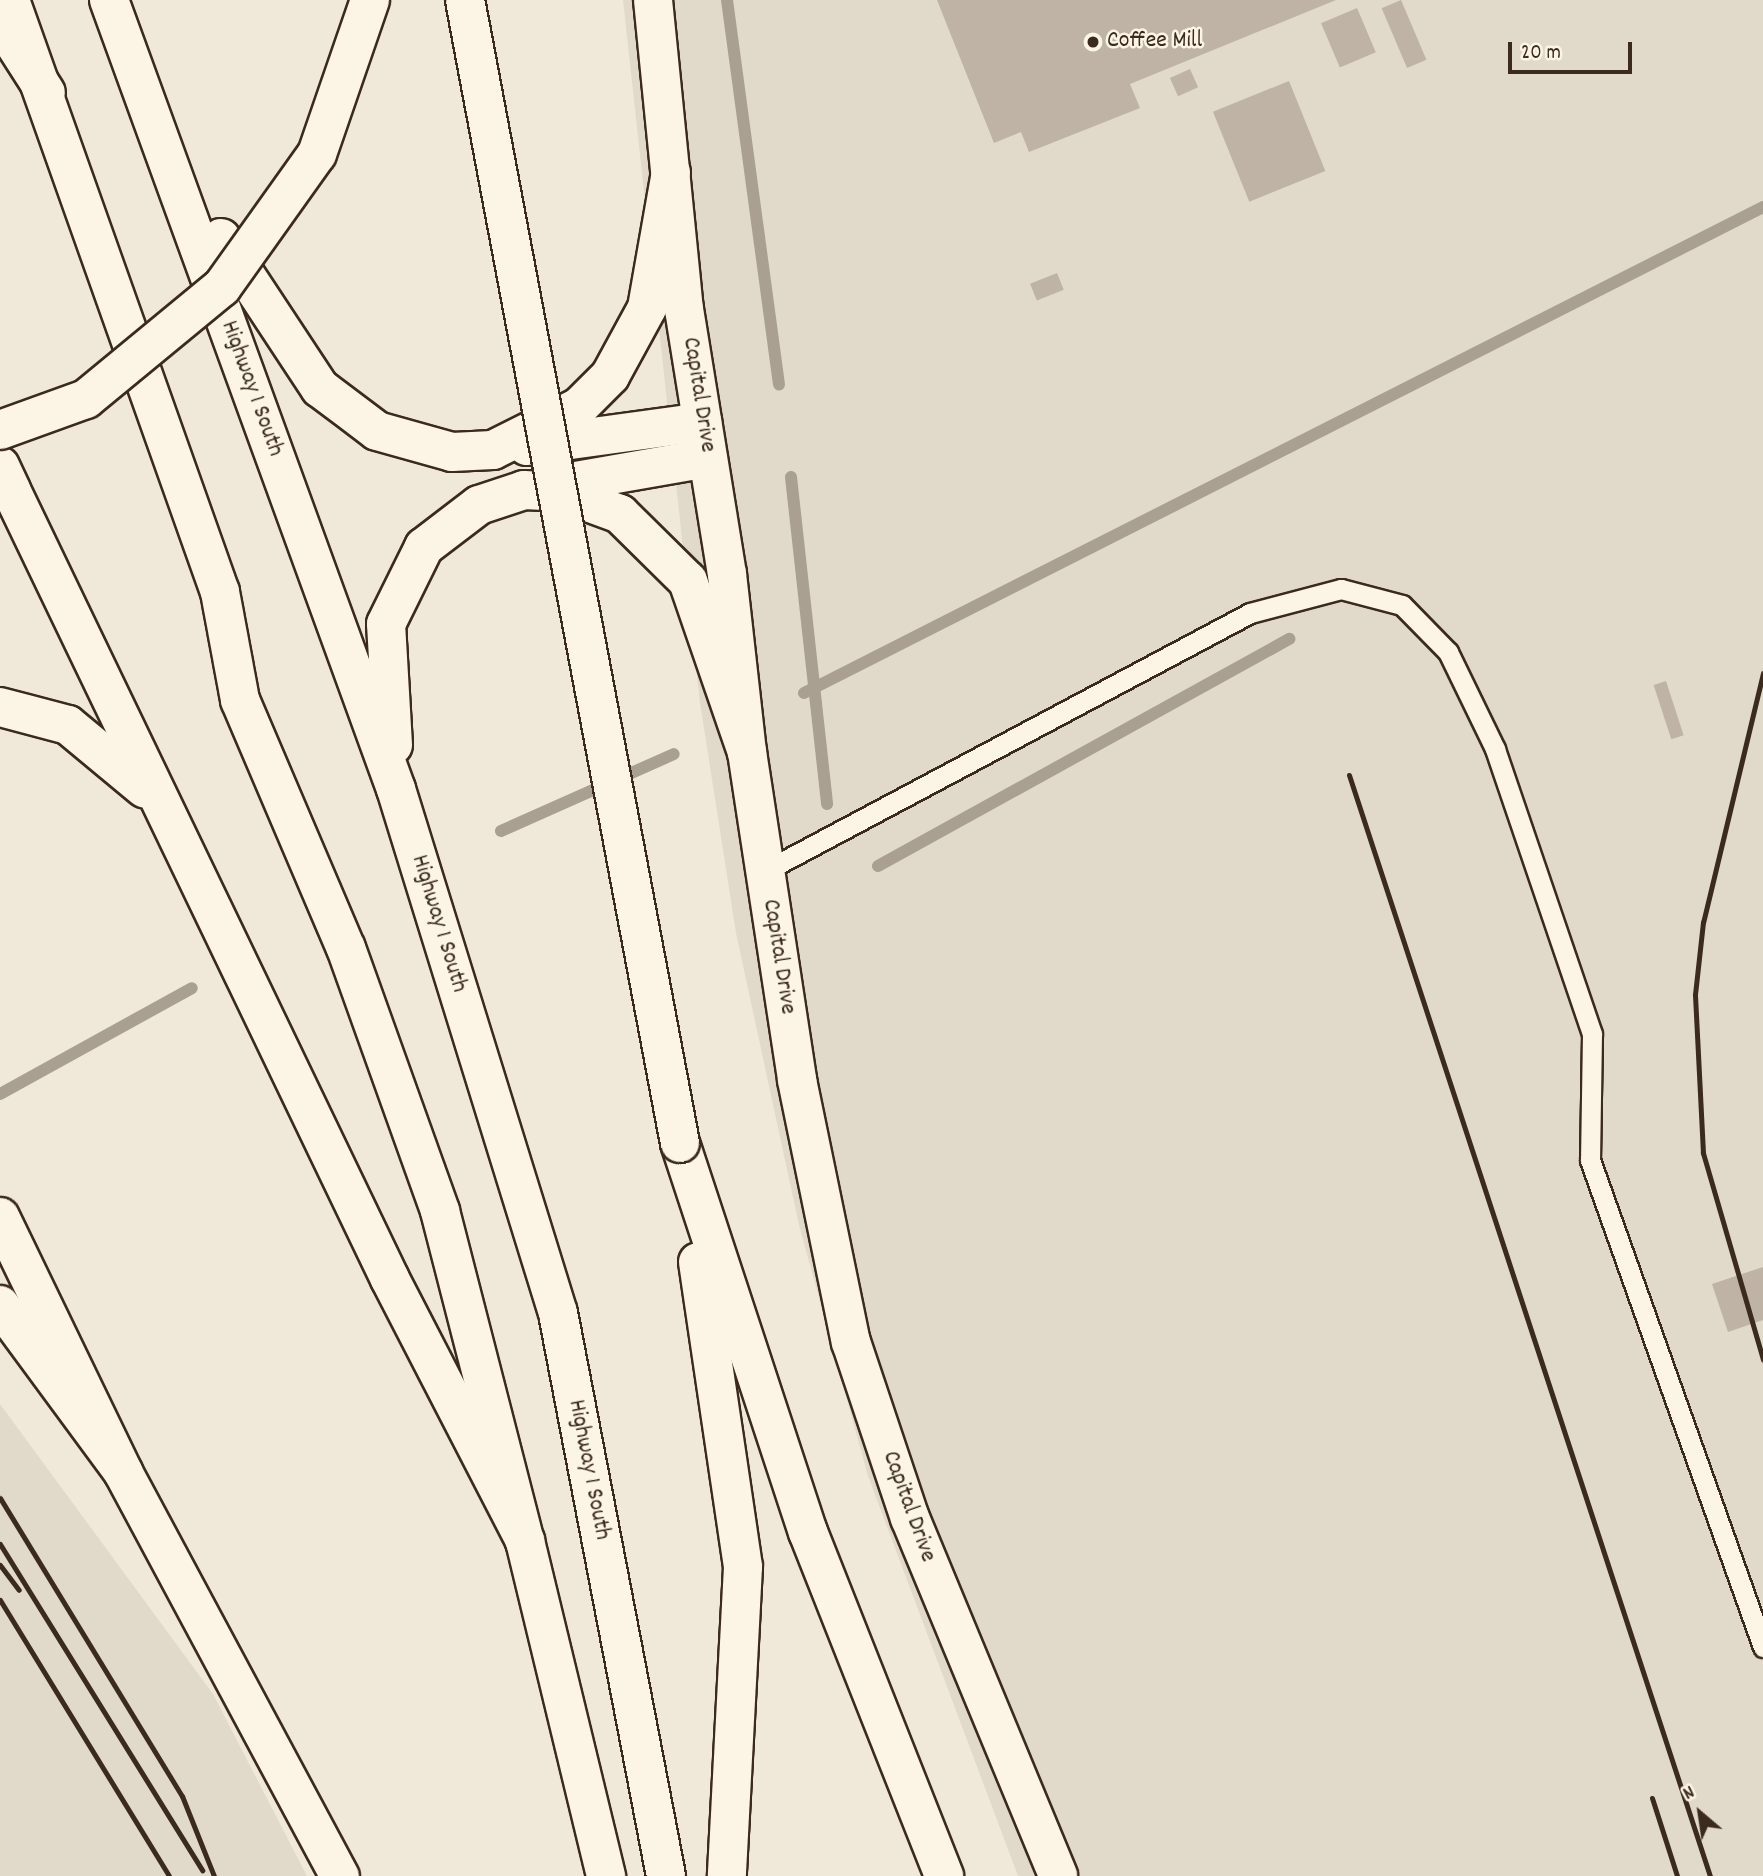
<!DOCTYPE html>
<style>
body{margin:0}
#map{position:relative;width:1763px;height:1876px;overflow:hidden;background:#f0e9d9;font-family:Dekko,sans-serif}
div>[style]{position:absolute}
.built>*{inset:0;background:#e1d9c9}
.stream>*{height:12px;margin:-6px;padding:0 6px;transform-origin:6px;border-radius:6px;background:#aaa091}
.building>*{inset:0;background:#beb3a4;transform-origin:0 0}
.roads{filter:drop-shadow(2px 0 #3b2a1e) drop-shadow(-2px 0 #3b2a1e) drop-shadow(0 2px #3b2a1e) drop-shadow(0 -2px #3b2a1e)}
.service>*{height:19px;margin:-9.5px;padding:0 9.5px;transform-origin:9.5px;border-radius:9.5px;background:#fcf5e5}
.minor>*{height:38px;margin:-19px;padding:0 19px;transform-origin:19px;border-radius:19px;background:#fcf5e5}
.trunk>*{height:38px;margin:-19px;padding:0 19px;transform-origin:19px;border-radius:19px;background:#fcf5e5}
.motorway>*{height:38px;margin:-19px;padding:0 19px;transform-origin:19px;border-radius:19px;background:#fcf5e5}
.rail>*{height:5px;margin:-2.5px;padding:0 2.5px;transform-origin:2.5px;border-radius:2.5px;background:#3b2a1e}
.bridges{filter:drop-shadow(2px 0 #3b2a1e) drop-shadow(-2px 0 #3b2a1e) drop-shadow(0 2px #3b2a1e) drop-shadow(0 -2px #3b2a1e)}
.motorway-bridge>*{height:38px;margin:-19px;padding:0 19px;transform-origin:19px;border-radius:19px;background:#fcf5e5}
.dots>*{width:19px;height:19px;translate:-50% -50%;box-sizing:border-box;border:4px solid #fcf5e5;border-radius:50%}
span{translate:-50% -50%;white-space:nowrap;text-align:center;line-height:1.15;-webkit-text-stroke:5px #fcf5e5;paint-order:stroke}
.poi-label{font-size:24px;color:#3b2a1e}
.left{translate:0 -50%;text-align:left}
.street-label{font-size:24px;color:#3b2a1e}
.north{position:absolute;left:1665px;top:1778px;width:70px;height:70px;-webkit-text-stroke:5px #fcf5e5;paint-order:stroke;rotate:331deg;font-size:19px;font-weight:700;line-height:28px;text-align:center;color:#3b2a1e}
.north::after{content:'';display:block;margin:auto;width:24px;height:32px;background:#3b2a1e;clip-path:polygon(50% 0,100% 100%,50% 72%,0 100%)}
.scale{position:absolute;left:1508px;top:42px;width:124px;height:32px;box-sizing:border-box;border:4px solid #3b2a1e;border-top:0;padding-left:9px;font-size:21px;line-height:24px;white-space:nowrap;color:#3b2a1e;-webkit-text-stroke:5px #fcf5e5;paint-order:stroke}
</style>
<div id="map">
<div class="built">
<div style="clip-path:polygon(623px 0,1763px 0,1763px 1876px,1018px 1876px,868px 1476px,799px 1225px,736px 933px,700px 703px)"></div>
<div style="clip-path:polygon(0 1404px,213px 1694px,307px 1876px,0 1876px)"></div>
</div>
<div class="stream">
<div style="left:727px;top:0;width:388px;rotate:82.3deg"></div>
<div style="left:791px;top:477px;width:329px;rotate:83.7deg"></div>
<div style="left:804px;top:693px;width:1075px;rotate:-26.87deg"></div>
<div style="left:501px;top:831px;width:189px;rotate:-24deg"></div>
<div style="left:878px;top:866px;width:470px;rotate:-28.9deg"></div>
<div style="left:0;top:1094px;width:219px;rotate:-28.9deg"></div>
</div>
<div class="building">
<div style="clip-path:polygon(937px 0,1336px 0,1130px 84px,1140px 108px,1029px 152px,1021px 132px,994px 143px)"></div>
<div style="left:1401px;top:0;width:65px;height:21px;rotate:67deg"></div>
<div style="left:1357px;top:8px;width:48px;height:39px;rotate:67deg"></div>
<div style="left:1190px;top:69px;width:20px;height:22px;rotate:66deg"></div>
<div style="left:1289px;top:81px;width:97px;height:82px;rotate:68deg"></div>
<div style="left:1057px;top:273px;width:18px;height:29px;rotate:68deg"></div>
<div style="left:1666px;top:681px;width:57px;height:13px;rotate:72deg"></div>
<div style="clip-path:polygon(1763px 1267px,1763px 1320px,1728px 1332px,1712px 1284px)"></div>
</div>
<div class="roads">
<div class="service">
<div style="left:765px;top:871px;width:549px;rotate:-28.01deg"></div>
<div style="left:1250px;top:613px;width:94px;rotate:-14.8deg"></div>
<div style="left:1341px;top:589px;width:63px;rotate:14.7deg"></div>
<div style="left:1402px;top:605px;width:66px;rotate:45.6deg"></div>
<div style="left:1448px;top:652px;width:108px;rotate:64.1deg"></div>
<div style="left:1495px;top:749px;width:301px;rotate:71.2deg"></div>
<div style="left:1592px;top:1034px;width:126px;rotate:90.9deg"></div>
<div style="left:1590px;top:1160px;width:517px;rotate:70.44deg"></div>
</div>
<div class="minor">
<div style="left:653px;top:0;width:311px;rotate:84.3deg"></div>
<div style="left:684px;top:309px;width:268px;rotate:80.8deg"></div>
<div style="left:727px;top:574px;width:179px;rotate:83.6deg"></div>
<div style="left:747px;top:752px;width:332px;rotate:81.3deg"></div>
<div style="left:797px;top:1080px;width:268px;rotate:78.4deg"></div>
<div style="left:851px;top:1342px;width:186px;rotate:71.5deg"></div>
<div style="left:910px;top:1518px;width:387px;rotate:67.5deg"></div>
<div style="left:0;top:1305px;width:207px;rotate:53.6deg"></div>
<div style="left:123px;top:1472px;width:459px;rotate:61.8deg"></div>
</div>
<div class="trunk">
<div style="left:10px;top:0;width:628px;rotate:70.47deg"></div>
<div style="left:220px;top:592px;width:110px;rotate:79.5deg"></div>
<div style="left:240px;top:700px;width:270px;rotate:66.9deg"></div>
<div style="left:346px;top:948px;width:279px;rotate:70.3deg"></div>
<div style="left:440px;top:1211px;width:341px;rotate:75.6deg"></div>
<div style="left:109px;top:0;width:840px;rotate:70.01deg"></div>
<div style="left:396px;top:789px;width:548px;rotate:72.82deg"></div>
<div style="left:558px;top:1313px;width:573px;rotate:79.14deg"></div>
<div style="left:221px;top:238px;width:180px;rotate:56.6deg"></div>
<div style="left:320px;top:388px;width:71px;rotate:37deg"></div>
<div style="left:377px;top:431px;width:78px;rotate:15.6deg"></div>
<div style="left:452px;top:452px;width:41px;rotate:-2.8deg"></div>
<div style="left:493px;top:450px;width:96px;rotate:-26.6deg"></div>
<div style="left:579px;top:407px;width:44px;rotate:-45deg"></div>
<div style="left:610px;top:376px;width:77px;rotate:-61.4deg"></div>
<div style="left:647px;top:308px;width:138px;rotate:-80deg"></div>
<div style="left:527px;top:446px;width:177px;rotate:-7.8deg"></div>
<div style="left:547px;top:486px;width:163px;rotate:-9.9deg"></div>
<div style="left:11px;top:490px;width:875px;rotate:64.34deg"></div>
<div style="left:390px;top:1279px;width:295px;rotate:62.7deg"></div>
<div style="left:525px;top:1541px;width:345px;rotate:76.4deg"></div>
<div style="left:0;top:707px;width:70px;rotate:14.8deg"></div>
<div style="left:68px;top:725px;width:99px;rotate:39.7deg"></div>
<div style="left:393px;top:745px;width:121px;rotate:-93.3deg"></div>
<div style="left:386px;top:624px;width:86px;rotate:-63.7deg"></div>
<div style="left:424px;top:547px;width:69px;rotate:-37.4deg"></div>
<div style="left:479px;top:505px;width:47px;rotate:-18.4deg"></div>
<div style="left:524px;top:490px;width:36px;rotate:3deg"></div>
<div style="left:560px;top:492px;width:64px;rotate:20.1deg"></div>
<div style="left:620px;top:514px;width:95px;rotate:44.6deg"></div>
<div style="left:688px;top:581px;width:181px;rotate:71deg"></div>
<div style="left:0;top:1217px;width:283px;rotate:64.2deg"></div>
</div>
<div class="motorway">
<div style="left:0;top:21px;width:85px;rotate:57.4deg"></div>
<div style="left:0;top:466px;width:26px;rotate:65deg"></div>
<div style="left:680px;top:1143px;width:410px;rotate:71.8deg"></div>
<div style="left:808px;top:1532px;width:370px;rotate:68.4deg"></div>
<div style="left:698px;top:1262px;width:308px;rotate:81.6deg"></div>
<div style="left:743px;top:1567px;width:309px;rotate:93deg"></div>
</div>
</div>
<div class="rail">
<div style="left:1763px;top:673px;width:256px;rotate:103.5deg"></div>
<div style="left:1703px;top:922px;width:73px;rotate:96.3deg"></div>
<div style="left:1695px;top:995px;width:158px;rotate:87.1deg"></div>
<div style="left:1703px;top:1153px;width:215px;rotate:73.8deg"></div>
<div style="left:1349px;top:775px;width:1159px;rotate:71.85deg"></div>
<div style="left:0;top:1498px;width:349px;rotate:58.6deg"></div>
<div style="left:182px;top:1796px;width:86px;rotate:68.2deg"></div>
<div style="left:0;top:1544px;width:384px;rotate:58.2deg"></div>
<div style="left:0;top:1565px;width:31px;rotate:53deg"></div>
<div style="left:0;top:1600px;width:324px;rotate:58.5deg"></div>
<div style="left:1652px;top:1798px;width:82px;rotate:72.2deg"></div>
</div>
<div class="bridges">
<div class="motorway-bridge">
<div style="left:465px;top:0;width:1163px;rotate:79.35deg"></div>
<div style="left:0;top:430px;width:91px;rotate:-19.8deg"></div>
<div style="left:86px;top:399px;width:176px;rotate:-39.5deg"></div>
<div style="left:222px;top:287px;width:163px;rotate:-54.5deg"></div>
<div style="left:317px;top:154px;width:163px;rotate:-71deg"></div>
</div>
</div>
<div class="dots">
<div style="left:1093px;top:42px;background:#3b2a1e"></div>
</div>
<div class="poi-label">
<span class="left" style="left:1107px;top:42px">Coffee Mill</span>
</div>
<div class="street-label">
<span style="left:251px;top:389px;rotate:70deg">Highway 1 South</span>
<span style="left:698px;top:395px;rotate:81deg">Capital Drive</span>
<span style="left:438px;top:924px;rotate:73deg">Highway 1 South</span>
<span style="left:778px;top:957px;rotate:81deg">Capital Drive</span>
<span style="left:588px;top:1470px;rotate:79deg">Highway 1 South</span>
<span style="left:908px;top:1507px;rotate:70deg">Capital Drive</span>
</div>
<div class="north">N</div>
<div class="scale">20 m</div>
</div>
